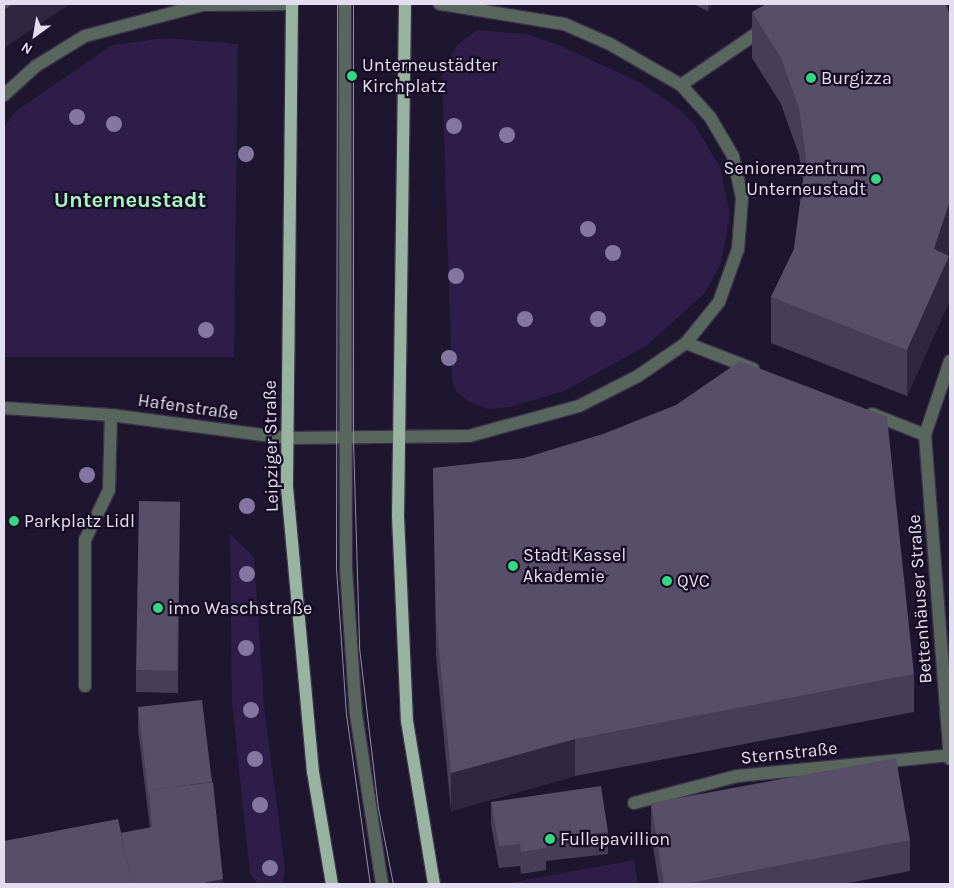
<!DOCTYPE html>
<meta charset="utf-8">
<style>
body{margin:0}
#map{position:relative;width:954px;height:888px;overflow:hidden;background:#1e162e;font-family:Karla,sans-serif}
div>[style]{position:absolute}
.green>*{inset:0;background:#2e1c49}
.roads{filter:drop-shadow(1px 0 #3a3249) drop-shadow(-1px 0 #3a3249) drop-shadow(0 1px #3a3249) drop-shadow(0 -1px #3a3249)}
.minor>*{height:12px;margin:-6px;padding:0 6px;transform-origin:6px;border-radius:6px;background:#59665d}
.major>*{height:12px;margin:-6px;padding:0 6px;transform-origin:6px;border-radius:6px;background:#98b3a0}
.tram>*{height:1px;margin:-0.5px;padding:0 0.5px;transform-origin:0.5px;border-radius:0.5px;background:#938da1}
.trees>*{width:16px;height:16px;margin:-8px;border-radius:50%;background:#8475a1}
.wall>*{inset:0;background:#463d57}
.shaded-wall>*{inset:0;background:#2f2640}
.building>*{inset:0;background:#574e68;transform-origin:0 0}
.dots>*{width:14px;height:14px;translate:-50% -50%;box-sizing:border-box;border:2px solid #150c24;border-radius:50%}
span{translate:-50% -50%;white-space:nowrap;text-align:center;line-height:1.15;-webkit-text-stroke:4.5px #150c24;paint-order:stroke}
.poi-label{font-size:18px;color:#e3deef}
.left{translate:0 -50%;text-align:left}
.right{translate:-100% -50%;text-align:right}
.street-label{font-size:18px;color:#e3deef}
.district-label{font-size:22px;color:#aaf4c2;font-weight:700}
.frame{position:absolute;inset:0;border:5px solid #e3deef;pointer-events:none}
.north{position:absolute;left:10px;top:10px;width:50px;height:50px;-webkit-text-stroke:4px #150c24;paint-order:stroke;rotate:212deg;font-size:14px;font-weight:700;line-height:20px;text-align:center;color:#e3deef}
.north::after{content:'';display:block;margin:auto;width:18px;height:22px;background:#e3deef;clip-path:polygon(50% 0,100% 100%,50% 72%,0 100%)}
</style>
<div id="map">
<div class="green">
<div style="clip-path:polygon(477px 30px,527px 34px,561px 46px,641px 83px,678px 108px,695px 125px,720px 167px,730px 215px,721px 263px,705px 293px,646px 346px,564px 391px,510px 407px,487px 409px,469px 402px,456px 391px,452px 379px,442px 75px,457px 45px)"></div>
<div style="clip-path:polygon(165px 38px,238px 44px,234px 357px,4px 357px,4px 127px,16px 111px,112px 45px)"></div>
<div style="clip-path:polygon(230px 534px,254px 557px,264px 705px,285px 869px,283px 884px,258px 884px,250px 874px,232px 703px)"></div>
<div style="clip-path:polygon(634px 860px,638px 884px,504px 884px)"></div>
</div>
<div class="roads">
<div class="minor">
<div style="left:345px;top:4px;width:565px;rotate:89.9deg"></div>
<div style="left:346px;top:569px;width:145px;rotate:86.1deg"></div>
<div style="left:356px;top:714px;width:172px;rotate:81.3deg"></div>
<div style="left:681px;top:85px;width:103px;rotate:-34.3deg"></div>
<div style="left:4px;top:95px;width:43px;rotate:-42.2deg"></div>
<div style="left:36px;top:66px;width:57px;rotate:-31.5deg"></div>
<div style="left:85px;top:36px;width:121px;rotate:-14.8deg"></div>
<div style="left:202px;top:5px;width:90px;rotate:-0.6deg"></div>
<div style="left:686px;top:343px;width:72px;rotate:21.2deg"></div>
<div style="left:950px;top:361px;width:78px;rotate:108.7deg"></div>
<div style="left:925px;top:435px;width:325px;rotate:85.6deg"></div>
<div style="left:4px;top:408px;width:107px;rotate:3.7deg"></div>
<div style="left:111px;top:415px;width:177px;rotate:7.5deg"></div>
<div style="left:286px;top:438px;width:183px;rotate:-0.6deg"></div>
<div style="left:469px;top:436px;width:114px;rotate:-15.3deg"></div>
<div style="left:579px;top:406px;width:66px;rotate:-27deg"></div>
<div style="left:638px;top:376px;width:58px;rotate:-34.5deg"></div>
<div style="left:686px;top:343px;width:53px;rotate:-51.2deg"></div>
<div style="left:719px;top:302px;width:56px;rotate:-70.3deg"></div>
<div style="left:738px;top:249px;width:51px;rotate:-85.5deg"></div>
<div style="left:742px;top:198px;width:43px;rotate:-102.1deg"></div>
<div style="left:733px;top:156px;width:45px;rotate:-120.5deg"></div>
<div style="left:710px;top:117px;width:43px;rotate:-132.2deg"></div>
<div style="left:681px;top:85px;width:82px;rotate:-150deg"></div>
<div style="left:610px;top:44px;width:50px;rotate:-156.5deg"></div>
<div style="left:564px;top:24px;width:126px;rotate:-170.8deg"></div>
<div style="left:872px;top:414px;width:57px;rotate:21.6deg"></div>
<div style="left:85px;top:686px;width:146px;rotate:-90deg"></div>
<div style="left:85px;top:540px;width:55px;rotate:-64.4deg"></div>
<div style="left:109px;top:490px;width:75px;rotate:-88.5deg"></div>
<div style="left:634px;top:803px;width:106px;rotate:-14.7deg"></div>
<div style="left:737px;top:776px;width:214px;rotate:-5.6deg"></div>
</div>
<div class="major">
<div style="left:292px;top:4px;width:483px;rotate:90.6deg"></div>
<div style="left:287px;top:487px;width:286px;rotate:84.8deg"></div>
<div style="left:313px;top:772px;width:114px;rotate:80.4deg"></div>
<div style="left:405px;top:4px;width:512px;rotate:90.78deg"></div>
<div style="left:398px;top:516px;width:205px;rotate:87.5deg"></div>
<div style="left:407px;top:721px;width:165px;rotate:80.6deg"></div>
</div>
</div>
<div class="tram">
<div style="left:337px;top:4px;width:564px;rotate:90.1deg"></div>
<div style="left:336px;top:568px;width:146px;rotate:86.1deg"></div>
<div style="left:346px;top:714px;width:172px;rotate:82deg"></div>
<div style="left:353px;top:4px;width:436px;rotate:90deg"></div>
<div style="left:353px;top:440px;width:207px;rotate:88.3deg"></div>
<div style="left:359px;top:647px;width:162px;rotate:83.3deg"></div>
<div style="left:378px;top:808px;width:77px;rotate:78.8deg"></div>
</div>
<div class="trees">
<div style="left:77px;top:117px"></div>
<div style="left:114px;top:124px"></div>
<div style="left:454px;top:126px"></div>
<div style="left:507px;top:135px"></div>
<div style="left:246px;top:154px"></div>
<div style="left:588px;top:229px"></div>
<div style="left:613px;top:253px"></div>
<div style="left:456px;top:276px"></div>
<div style="left:525px;top:319px"></div>
<div style="left:598px;top:319px"></div>
<div style="left:206px;top:330px"></div>
<div style="left:449px;top:358px"></div>
<div style="left:87px;top:475px"></div>
<div style="left:247px;top:506px"></div>
<div style="left:247px;top:574px"></div>
<div style="left:246px;top:648px"></div>
<div style="left:251px;top:710px"></div>
<div style="left:255px;top:759px"></div>
<div style="left:260px;top:805px"></div>
<div style="left:270px;top:868px"></div>
</div>
<div class="wall">
<div style="clip-path:polygon(693px 4px,712px 4px,708px 11px)"></div>
<div style="clip-path:polygon(752px 12px,948px 255px,949px 302px,907px 396px,771px 343px,771px 297px,794px 249px,803px 181px,799px 155px,781px 104px,752px 58px)"></div>
<div style="clip-path:polygon(433px 468px,914px 674px,914px 712px,575px 776px,451px 811px,436px 656px)"></div>
<div style="clip-path:polygon(180px 502px,178px 693px,136px 692px,136px 670px)"></div>
<div style="clip-path:polygon(138px 707px,223px 884px,121px 833px,150px 828px,138px 730px)"></div>
<div style="clip-path:polygon(491px 802px,608px 832px,608px 854px,546px 861px,546px 870px,521px 874px,520px 866px,499px 868px,491px 824px)"></div>
<div style="clip-path:polygon(651px 803px,910px 840px,910px 871px,844px 884px,659px 884px,651px 834px)"></div>
</div>
<div class="shaded-wall">
<div style="clip-path:polygon(13px 4px,70px 4px,4px 48px,4px 10px)"></div>
<div style="clip-path:polygon(708px 4px,712px 4px,708px 11px)"></div>
<div style="clip-path:polygon(950px 201px,950px 248px,942px 272px,949px 256px,949px 302px,907px 396px,907px 350px,934px 249px)"></div>
<div style="clip-path:polygon(575px 739px,575px 776px,451px 811px,451px 773px)"></div>
<div style="clip-path:polygon(223px 879px,223px 884px,199px 884px)"></div>
</div>
<div class="building">
<div style="clip-path:polygon(4px 4px,13px 4px,4px 10px)"></div>
<div style="clip-path:polygon(766px 4px,946px 4px,950px 16px,950px 201px,934px 249px,949px 256px,907px 350px,771px 297px,794px 249px,806px 157px,799px 108px,781px 58px,752px 12px)"></div>
<div style="clip-path:polygon(740px 361px,887px 417px,914px 674px,575px 739px,451px 773px,436px 619px,433px 468px,524px 458px,603px 434px,676px 405px)"></div>
<div style="left:139px;top:501px;width:41px;height:169px;rotate:1deg"></div>
<div style="clip-path:polygon(202px 700px,212px 782px,149px 790px,149px 799px,138px 707px)"></div>
<div style="clip-path:polygon(896px 758px,910px 840px,684px 884px,664px 884px,651px 803px)"></div>
<div style="clip-path:polygon(213px 782px,223px 879px,199px 884px,132px 884px,121px 833px,152px 827px,149px 790px)"></div>
<div style="clip-path:polygon(601px 786px,608px 832px,546px 839px,546px 848px,521px 852px,520px 844px,499px 846px,491px 802px)"></div>
<div style="clip-path:polygon(118px 819px,132px 883px,128px 884px,4px 884px,4px 841px)"></div>
</div>
<div class="dots">
<div style="left:352px;top:76px;background:#33d881"></div>
<div style="left:811px;top:78px;background:#33d881"></div>
<div style="left:876px;top:179px;background:#33d881"></div>
<div style="left:14px;top:521px;background:#33d881"></div>
<div style="left:513px;top:566px;background:#33d881"></div>
<div style="left:667px;top:581px;background:#33d881"></div>
<div style="left:158px;top:608px;background:#33d881"></div>
<div style="left:550px;top:839px;background:#33d881"></div>
</div>
<div class="poi-label">
<span class="left" style="left:362px;top:76px">Unterneustädter<br>Kirchplatz</span>
<span class="left" style="left:821px;top:78px">Burgizza</span>
<span class="right" style="left:866px;top:179px">Seniorenzentrum<br>Unterneustadt</span>
<span class="left" style="left:24px;top:521px">Parkplatz Lidl</span>
<span class="left" style="left:523px;top:566px">Stadt Kassel<br>Akademie</span>
<span class="left" style="left:677px;top:581px">QVC</span>
<span class="left" style="left:168px;top:608px">imo Waschstraße</span>
<span class="left" style="left:560px;top:839px">Fullepavillion</span>
</div>
<div class="street-label">
<span style="left:188px;top:407px;rotate:8deg">Hafenstraße</span>
<span style="left:271px;top:446px;rotate:-91deg">Leipziger Straße</span>
<span style="left:920px;top:599px;rotate:-94deg">Bettenhäuser Straße</span>
<span style="left:789px;top:753px;rotate:-6deg">Sternstraße</span>
</div>
<div class="district-label">
<span style="left:130px;top:201px">Unterneustadt</span>
</div>
<div class="frame"></div>
<div class="north">N</div>
</div>
